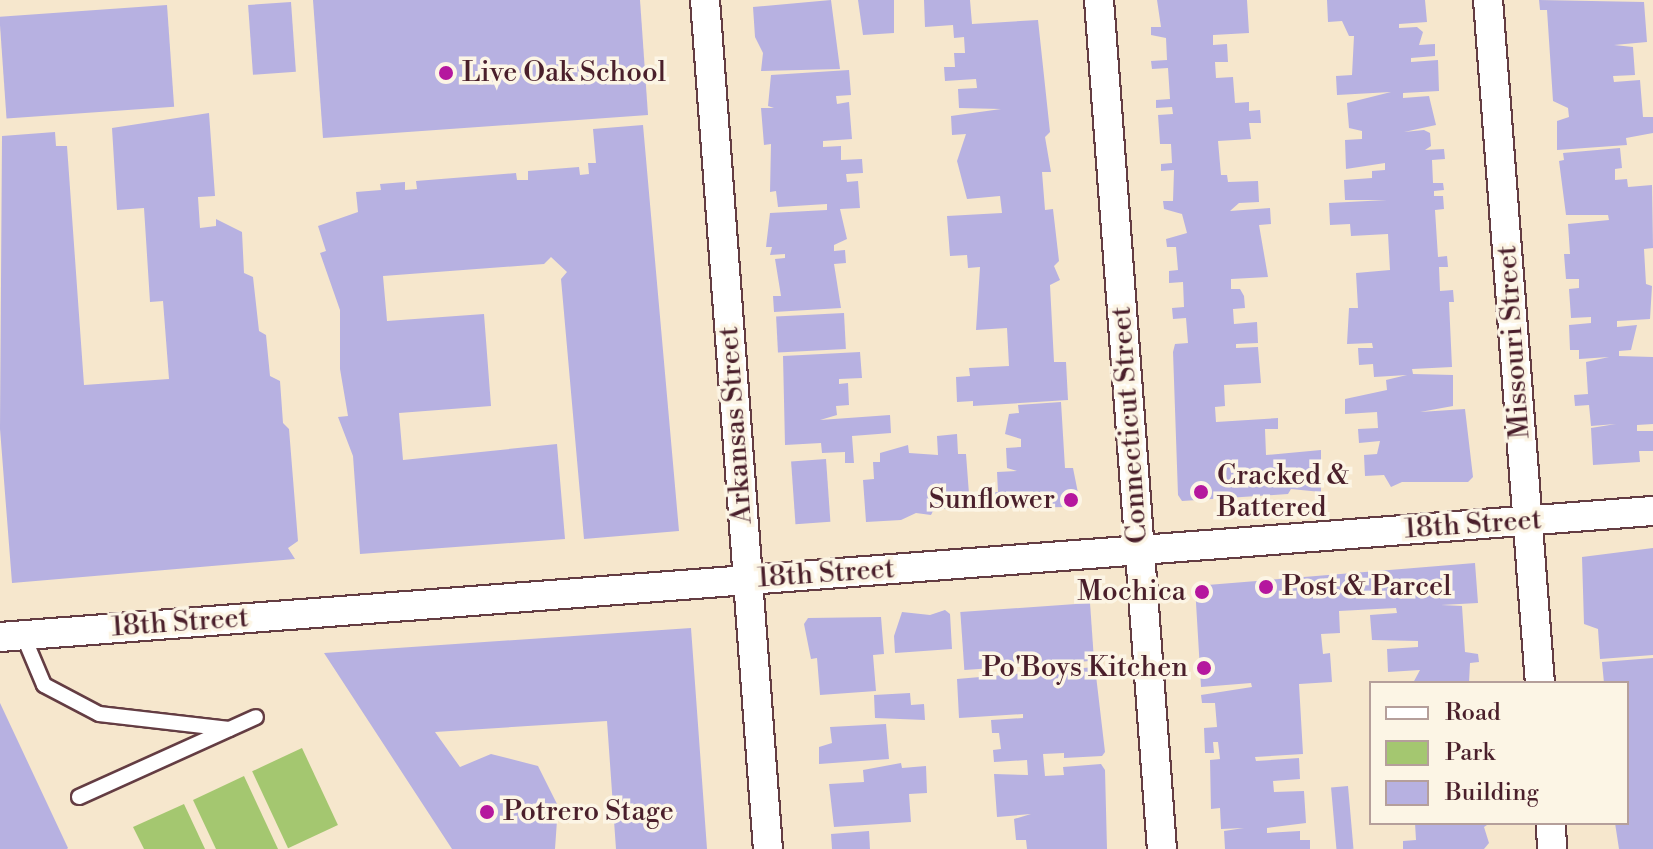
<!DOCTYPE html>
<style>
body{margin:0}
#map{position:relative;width:1653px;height:849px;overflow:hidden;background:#f6e7cd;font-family:"Libre Bodoni",serif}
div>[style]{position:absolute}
.green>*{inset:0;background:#a4c770;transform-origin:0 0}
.building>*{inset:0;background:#b7b1e1;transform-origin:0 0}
.roads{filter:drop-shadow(2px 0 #643d43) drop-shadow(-2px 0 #643d43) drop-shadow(0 2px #643d43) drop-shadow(0 -2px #643d43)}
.service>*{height:14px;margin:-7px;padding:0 7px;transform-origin:7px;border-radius:7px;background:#fff}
.minor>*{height:28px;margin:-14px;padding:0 14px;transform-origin:14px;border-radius:14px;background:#fff}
.dots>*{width:22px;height:22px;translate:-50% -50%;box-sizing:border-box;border:4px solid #fcf5e5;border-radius:50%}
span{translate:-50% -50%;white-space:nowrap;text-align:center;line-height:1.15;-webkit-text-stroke:7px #fcf5e5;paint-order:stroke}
.poi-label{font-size:28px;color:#4a1f2b}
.left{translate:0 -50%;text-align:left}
.right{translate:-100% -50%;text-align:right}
.street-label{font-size:28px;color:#4a1f2b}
.legend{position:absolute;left:1369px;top:681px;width:260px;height:144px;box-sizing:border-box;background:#fcf5e5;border:2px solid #b59f9b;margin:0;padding:10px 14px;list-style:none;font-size:24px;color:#4a1f2b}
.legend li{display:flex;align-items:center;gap:16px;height:40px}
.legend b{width:40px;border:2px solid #b59f9b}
</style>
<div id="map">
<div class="green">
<div style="left:302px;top:748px;width:85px;height:55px;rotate:65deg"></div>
<div style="clip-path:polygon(244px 776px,278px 849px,216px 849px,193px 800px)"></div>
<div style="clip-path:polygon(184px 804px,205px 849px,144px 849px,133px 827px)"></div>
</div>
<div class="building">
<div style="clip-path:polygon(313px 0,640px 0,648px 115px,323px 138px)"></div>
<div style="clip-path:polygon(831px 0,840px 69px,761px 71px,763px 53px,755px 37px,753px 7px)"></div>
<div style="clip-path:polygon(858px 0,894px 0,894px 33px,863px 35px)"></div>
<div style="clip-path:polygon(924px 0,970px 0,972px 24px,1038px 20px,1050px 132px,1045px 137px,1051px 172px,1042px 172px,1045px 210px,1053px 209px,1059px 261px,1054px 266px,1060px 280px,1050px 285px,1054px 362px,1066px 362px,1068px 400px,973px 406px,973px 401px,957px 402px,956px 377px,970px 376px,969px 368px,1009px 366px,1007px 328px,976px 330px,980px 267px,968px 268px,967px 255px,950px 256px,947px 216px,1002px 213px,1000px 196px,967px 199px,957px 161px,966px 134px,952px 135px,951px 116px,1001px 109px,959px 108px,958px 89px,977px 88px,976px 79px,945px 81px,944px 67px,955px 67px,954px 53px,965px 53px,964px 37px,954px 38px,953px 25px,925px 27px)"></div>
<div style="clip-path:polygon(1157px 0,1247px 0,1249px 33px,1213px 35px,1213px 45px,1227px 44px,1228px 62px,1215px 62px,1216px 78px,1233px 77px,1235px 103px,1249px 102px,1249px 111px,1260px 110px,1261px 123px,1249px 123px,1251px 139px,1218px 141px,1221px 175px,1227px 175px,1228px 182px,1258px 181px,1259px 202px,1239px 203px,1230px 211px,1270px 208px,1271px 224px,1259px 225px,1268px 277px,1231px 279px,1231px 289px,1240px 289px,1244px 296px,1245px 308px,1233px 309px,1234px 324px,1257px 322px,1258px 343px,1236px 344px,1236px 348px,1258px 347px,1261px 383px,1224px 385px,1225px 406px,1215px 407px,1216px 422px,1278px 418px,1278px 429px,1265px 429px,1266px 455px,1321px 450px,1321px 492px,1291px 489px,1288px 494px,1182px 501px,1178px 495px,1173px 352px,1175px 344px,1188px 343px,1186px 318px,1173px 319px,1172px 308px,1184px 307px,1183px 282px,1169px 283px,1169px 271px,1178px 270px,1176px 247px,1167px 247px,1166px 239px,1187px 233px,1182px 214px,1164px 209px,1163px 201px,1173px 201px,1174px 170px,1161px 171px,1161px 164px,1172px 163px,1171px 144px,1160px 144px,1158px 115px,1173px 114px,1172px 107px,1156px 108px,1156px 100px,1170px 99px,1168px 68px,1152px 69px,1151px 61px,1167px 60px,1166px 38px,1151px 35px,1151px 27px,1161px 27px)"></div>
<div style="clip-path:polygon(1327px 0,1425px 0,1427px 22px,1399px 24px,1399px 28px,1417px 27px,1423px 32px,1419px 45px,1435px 44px,1435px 56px,1411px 58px,1411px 62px,1438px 60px,1439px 91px,1403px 93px,1403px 98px,1429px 96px,1436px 125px,1404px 132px,1424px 130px,1430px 133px,1431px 146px,1425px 150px,1444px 149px,1445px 159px,1432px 160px,1433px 183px,1443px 183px,1444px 190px,1434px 191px,1434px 196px,1443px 196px,1444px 209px,1435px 210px,1438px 257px,1447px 256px,1448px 267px,1439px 267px,1440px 291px,1453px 290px,1454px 302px,1449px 302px,1452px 367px,1412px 369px,1413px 374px,1453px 375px,1453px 406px,1420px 412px,1465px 409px,1473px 477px,1468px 482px,1402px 482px,1391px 487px,1384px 475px,1365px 476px,1364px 455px,1377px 454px,1380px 441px,1359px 443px,1358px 429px,1378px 428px,1377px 412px,1345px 414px,1345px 399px,1387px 390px,1386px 380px,1407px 375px,1374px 377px,1373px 364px,1359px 365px,1358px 348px,1373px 348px,1372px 343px,1347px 344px,1349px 308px,1358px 308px,1356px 273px,1390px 270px,1388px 234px,1351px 236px,1350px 224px,1330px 225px,1329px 203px,1387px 200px,1345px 200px,1344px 180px,1372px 178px,1372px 171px,1385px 170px,1385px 163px,1346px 169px,1345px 140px,1362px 139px,1362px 131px,1349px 128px,1347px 103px,1391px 92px,1337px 95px,1336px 76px,1352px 75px,1354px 36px,1349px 36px,1342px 21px,1328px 22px)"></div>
<div style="clip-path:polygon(1539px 0,1644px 2px,1647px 42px,1614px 45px,1633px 47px,1635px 75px,1613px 76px,1614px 82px,1640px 80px,1643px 117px,1653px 117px,1653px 133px,1626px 138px,1627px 145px,1557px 150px,1557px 121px,1569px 117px,1568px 108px,1553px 101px,1547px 10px,1540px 10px)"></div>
<div style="left:291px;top:2px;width:70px;height:43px;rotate:86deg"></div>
<div style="left:167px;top:5px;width:102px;height:168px;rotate:86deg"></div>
<div style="clip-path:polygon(849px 70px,851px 95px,836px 96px,837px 104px,849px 102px,852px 139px,823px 141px,823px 147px,841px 146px,841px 160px,862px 159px,863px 173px,846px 174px,847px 182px,858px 181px,860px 208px,840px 209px,847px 239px,834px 245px,834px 251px,845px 250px,846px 263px,834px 264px,841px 308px,774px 312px,773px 296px,781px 296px,775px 259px,785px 258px,785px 254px,770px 255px,772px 247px,766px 247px,770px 213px,827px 210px,827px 204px,778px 207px,776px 191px,770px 192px,771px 144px,764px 145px,761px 108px,774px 108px,768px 106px,771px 75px)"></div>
<div style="clip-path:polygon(209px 113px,215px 196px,198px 197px,200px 228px,216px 226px,216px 219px,242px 232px,244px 273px,253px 277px,259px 331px,266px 335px,270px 376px,280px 381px,283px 423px,289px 429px,298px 541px,288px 548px,295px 559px,12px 583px,0 429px,2px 136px,55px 132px,56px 146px,67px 146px,84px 385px,169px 379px,163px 301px,150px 302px,144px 208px,117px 210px,112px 128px)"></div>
<div style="clip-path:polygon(643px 125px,679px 531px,584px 539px,561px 279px,567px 272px,551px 257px,544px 264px,383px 276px,387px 321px,484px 314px,491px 406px,399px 413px,403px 460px,557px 444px,565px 539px,360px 554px,353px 456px,338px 417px,348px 416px,340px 369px,340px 310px,320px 253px,326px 251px,318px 226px,358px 212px,356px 192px,381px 190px,380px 184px,405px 182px,405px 190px,417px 189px,416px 181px,516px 173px,517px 180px,528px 180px,528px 171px,579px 167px,580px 175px,589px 174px,588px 163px,596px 163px,593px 129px)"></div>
<div style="clip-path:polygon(1620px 148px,1622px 168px,1615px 169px,1615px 180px,1627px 179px,1628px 187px,1652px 185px,1653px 248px,1644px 249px,1646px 284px,1652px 286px,1650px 319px,1617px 321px,1617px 327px,1637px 325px,1631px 350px,1619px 351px,1619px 356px,1653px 357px,1653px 424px,1637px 425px,1637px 431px,1653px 431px,1653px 451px,1639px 451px,1640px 462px,1593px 465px,1591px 428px,1616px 424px,1591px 426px,1589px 405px,1575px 406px,1574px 395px,1588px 394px,1586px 362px,1609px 357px,1579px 359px,1579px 350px,1570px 350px,1569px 325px,1591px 323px,1591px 317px,1571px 318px,1569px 289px,1579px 288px,1579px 279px,1566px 279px,1564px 254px,1570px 254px,1568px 224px,1609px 220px,1608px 215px,1566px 215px,1559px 161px,1564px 160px,1563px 153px)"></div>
<div style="left:844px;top:313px;width:36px;height:68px;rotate:87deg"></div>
<div style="clip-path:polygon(860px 352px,862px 378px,839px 379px,839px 384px,848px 383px,849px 405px,836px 406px,837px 415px,820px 420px,890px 415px,891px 433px,852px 436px,854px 463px,845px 463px,845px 452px,822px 453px,821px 443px,785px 445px,783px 356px)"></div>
<div style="clip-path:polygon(1061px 402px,1065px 468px,1073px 468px,1079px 498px,1070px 507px,934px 509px,931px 515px,916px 513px,901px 520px,866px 522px,863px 480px,874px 479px,873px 462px,880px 462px,880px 453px,908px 445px,909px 453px,938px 455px,937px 436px,957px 434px,958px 454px,966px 454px,969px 494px,998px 492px,997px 472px,1017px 471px,1007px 468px,1006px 448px,1021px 447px,1021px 439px,1005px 434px,1009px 414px,1019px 413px,1018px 405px)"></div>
<div style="left:826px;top:459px;width:63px;height:35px;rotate:86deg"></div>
<div style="clip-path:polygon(1653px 548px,1653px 655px,1600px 659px,1598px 629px,1584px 624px,1582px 557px)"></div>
<div style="clip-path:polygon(1475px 563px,1478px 603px,1441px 605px,1462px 606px,1465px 652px,1478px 654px,1479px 662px,1470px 663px,1469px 683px,1413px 683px,1420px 670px,1388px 672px,1387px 649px,1418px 647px,1418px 641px,1372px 640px,1370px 615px,1397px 613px,1396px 608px,1339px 611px,1340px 633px,1321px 634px,1323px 654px,1330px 653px,1332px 682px,1299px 684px,1303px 754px,1255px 757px,1256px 761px,1299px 758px,1300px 779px,1273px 781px,1274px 792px,1304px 791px,1306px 823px,1267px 828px,1267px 833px,1300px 831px,1300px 840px,1310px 840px,1310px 849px,1225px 849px,1224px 831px,1244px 828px,1221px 829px,1220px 808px,1211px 809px,1210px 760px,1220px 759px,1218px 742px,1213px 742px,1214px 753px,1205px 753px,1204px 728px,1217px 727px,1215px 703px,1202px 703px,1201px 695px,1252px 687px,1251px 683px,1201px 687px,1195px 586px)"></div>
<div style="left:1090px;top:603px;width:58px;height:130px;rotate:86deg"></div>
<div style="clip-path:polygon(945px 610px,950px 614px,952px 649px,895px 653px,894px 636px,902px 612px,930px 615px)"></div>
<div style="clip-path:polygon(881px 617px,884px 654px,873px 655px,876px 691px,820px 695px,817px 658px,811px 659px,804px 624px,808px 618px)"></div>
<div style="clip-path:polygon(691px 628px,707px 849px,616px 849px,607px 721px,435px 732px,460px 767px,491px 754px,538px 766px,558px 806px,555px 849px,452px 849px,324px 653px)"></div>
<div style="clip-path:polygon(1653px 658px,1653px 849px,1619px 849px,1615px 823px,1627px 823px,1627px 683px,1604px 683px,1602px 662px)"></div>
<div style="clip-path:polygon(1095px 667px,1105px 752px,1102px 756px,1064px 758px,1064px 753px,1043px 754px,1045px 776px,1064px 775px,1063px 767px,1101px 764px,1105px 770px,1107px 849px,1027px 849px,1026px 840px,1016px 840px,1014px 819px,1031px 814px,997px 817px,994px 774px,1028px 775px,1027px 760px,994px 762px,993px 750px,1001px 749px,999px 733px,992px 733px,991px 720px,1023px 718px,1023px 714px,959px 718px,957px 679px)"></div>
<div style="clip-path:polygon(910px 693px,911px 705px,924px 704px,925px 720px,875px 718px,874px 695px)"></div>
<div style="clip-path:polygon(0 703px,68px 848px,67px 849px,0 849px)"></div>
<div style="clip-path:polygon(886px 724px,889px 759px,819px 764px,819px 747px,832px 743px,830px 727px)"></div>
<div style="clip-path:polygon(901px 763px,902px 768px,926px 766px,927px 793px,909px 794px,911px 822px,834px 827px,829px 784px,864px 782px,863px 770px)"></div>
<div style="left:1348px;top:786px;width:63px;height:17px;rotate:85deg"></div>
<div style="clip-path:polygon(1415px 823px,1490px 823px,1484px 827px,1489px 843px,1484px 849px,1403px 849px,1403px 841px,1416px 840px)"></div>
<div style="clip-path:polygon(869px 831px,870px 849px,832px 849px,831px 834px)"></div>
</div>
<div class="roads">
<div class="service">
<div style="left:23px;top:635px;width:54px;rotate:67.2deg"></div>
<div style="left:44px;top:685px;width:62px;rotate:27.8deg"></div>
<div style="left:99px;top:714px;width:131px;rotate:6.6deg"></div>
<div style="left:79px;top:797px;width:194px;rotate:-24.3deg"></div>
</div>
<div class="minor">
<div style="left:705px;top:0;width:851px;rotate:85.76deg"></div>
<div style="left:1099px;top:0;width:851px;rotate:85.76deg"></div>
<div style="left:1488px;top:0;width:685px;rotate:85.65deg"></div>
<div style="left:0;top:637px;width:1658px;rotate:-4.36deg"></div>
<div style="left:1551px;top:823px;width:26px;rotate:88deg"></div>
</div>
</div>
<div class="dots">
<div style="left:446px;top:73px;background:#b5179e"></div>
<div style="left:1201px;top:492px;background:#b5179e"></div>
<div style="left:1071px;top:500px;background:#b5179e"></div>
<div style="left:1266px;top:587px;background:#b5179e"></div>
<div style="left:1202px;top:592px;background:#b5179e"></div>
<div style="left:1204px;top:668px;background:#b5179e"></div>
<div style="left:487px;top:812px;background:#b5179e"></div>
</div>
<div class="poi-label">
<span class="left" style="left:462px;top:73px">Live Oak School</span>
<span class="left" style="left:1217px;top:492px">Cracked &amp;<br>Battered</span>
<span class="right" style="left:1055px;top:500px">Sunflower</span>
<span class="left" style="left:1282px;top:587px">Post &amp; Parcel</span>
<span class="right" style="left:1186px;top:592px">Mochica</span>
<span class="right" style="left:1188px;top:668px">Po'Boys Kitchen</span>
<span class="left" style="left:503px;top:812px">Potrero Stage</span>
</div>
<div class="street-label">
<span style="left:1514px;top:342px;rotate:-94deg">Missouri Street</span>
<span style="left:736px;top:425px;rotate:-94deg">Arkansas Street</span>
<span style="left:1130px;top:425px;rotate:-94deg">Connecticut Street</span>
<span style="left:1473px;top:525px;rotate:-4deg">18th Street</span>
<span style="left:826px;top:574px;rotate:-4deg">18th Street</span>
<span style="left:180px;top:623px;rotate:-4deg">18th Street</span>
</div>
<ul class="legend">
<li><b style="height:10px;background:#fff"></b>Road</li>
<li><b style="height:22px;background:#a4c770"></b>Park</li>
<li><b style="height:22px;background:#b7b1e1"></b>Building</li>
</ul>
</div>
